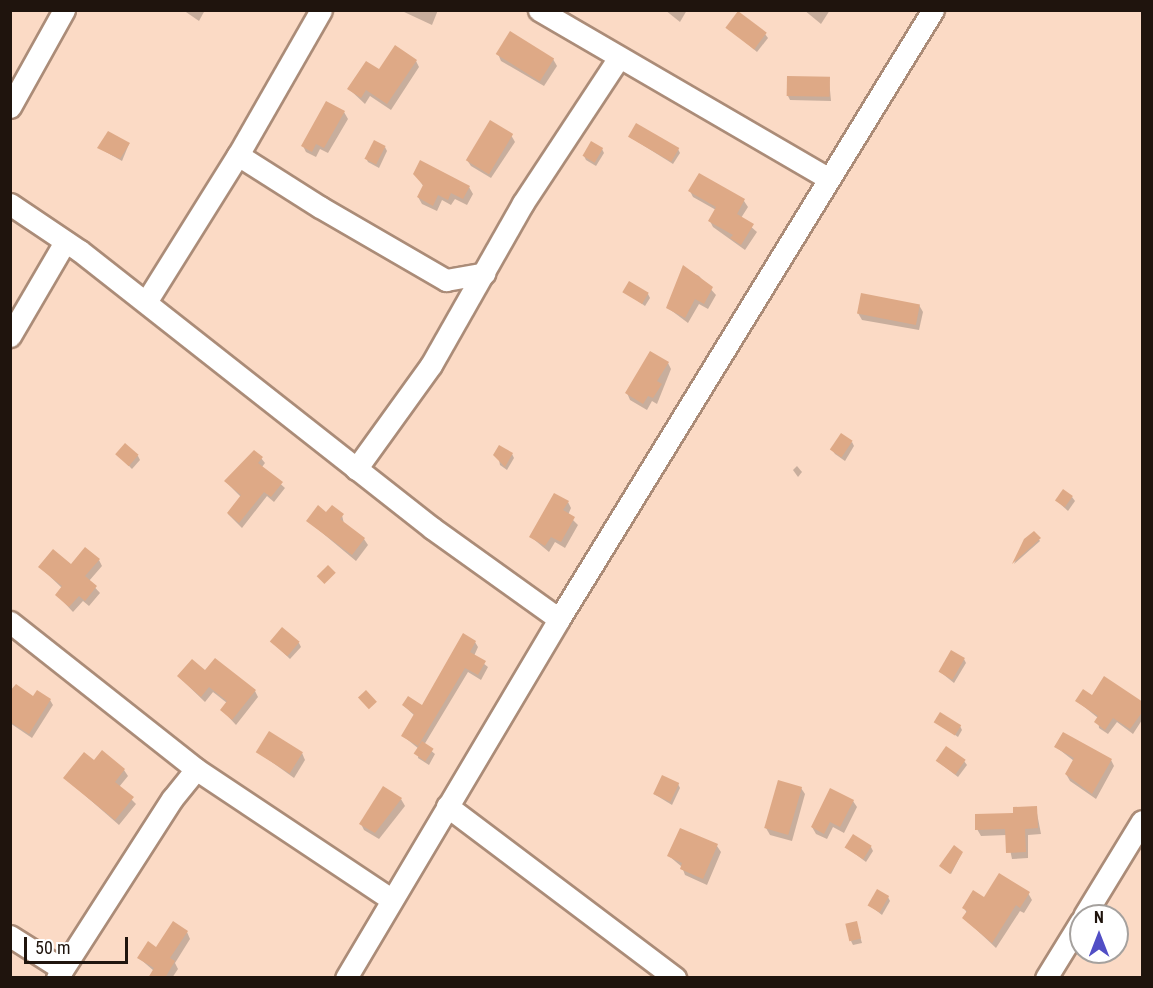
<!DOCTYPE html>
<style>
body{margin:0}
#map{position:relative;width:1153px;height:988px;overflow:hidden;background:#fbdac5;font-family:"Roboto Condensed",sans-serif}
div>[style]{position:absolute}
.shadow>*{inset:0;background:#0003}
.building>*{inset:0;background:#dea986;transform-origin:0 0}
.roads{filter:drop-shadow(2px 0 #ab8c78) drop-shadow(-2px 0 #ab8c78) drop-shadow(0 2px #ab8c78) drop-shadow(0 -2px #ab8c78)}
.minor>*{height:21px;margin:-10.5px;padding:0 10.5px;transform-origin:10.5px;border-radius:10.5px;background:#fff}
span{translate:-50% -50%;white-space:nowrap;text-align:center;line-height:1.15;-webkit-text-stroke:4.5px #fff;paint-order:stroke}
.frame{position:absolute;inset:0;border:12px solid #1f140d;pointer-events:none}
.north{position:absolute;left:1069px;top:904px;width:60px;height:60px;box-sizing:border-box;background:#fff;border:2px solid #a5a19e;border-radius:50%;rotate:0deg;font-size:16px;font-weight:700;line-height:24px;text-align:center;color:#1f140d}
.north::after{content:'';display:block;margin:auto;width:21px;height:27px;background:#514ec5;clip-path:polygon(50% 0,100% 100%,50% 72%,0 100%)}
.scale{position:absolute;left:24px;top:937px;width:104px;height:27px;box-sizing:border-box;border:3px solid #1f140d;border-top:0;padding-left:8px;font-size:18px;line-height:21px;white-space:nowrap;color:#1f140d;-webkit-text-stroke:4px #fff;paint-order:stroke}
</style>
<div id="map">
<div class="shadow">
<div style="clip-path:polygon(183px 10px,205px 10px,199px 21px)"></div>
<div style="clip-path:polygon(438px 10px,432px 25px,402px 11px,402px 10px)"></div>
<div style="clip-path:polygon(665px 10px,687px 10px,680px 22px)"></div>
<div style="clip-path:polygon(830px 10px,821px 24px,804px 10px)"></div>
<div style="clip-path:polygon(727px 27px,765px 34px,768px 38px,757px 52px)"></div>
<div style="clip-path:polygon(498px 54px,553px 59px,557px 66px,544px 86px,501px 61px)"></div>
<div style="clip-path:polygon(416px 61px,419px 67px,391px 110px,370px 96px,365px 104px,349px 89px,379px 71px)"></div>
<div style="clip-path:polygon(829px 79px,831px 101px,790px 100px,788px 96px)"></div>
<div style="clip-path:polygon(344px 112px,348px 119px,328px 153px,320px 149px,316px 157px,306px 152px,303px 146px)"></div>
<div style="clip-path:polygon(511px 135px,515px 142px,491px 178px,471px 166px,467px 160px)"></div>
<div style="clip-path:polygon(630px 137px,678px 149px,680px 153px,673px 164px)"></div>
<div style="clip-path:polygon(129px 144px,122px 161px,99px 148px)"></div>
<div style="clip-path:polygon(385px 147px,387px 151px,379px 168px,368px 162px,366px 158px)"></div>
<div style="clip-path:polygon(602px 149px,604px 153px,596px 166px,586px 160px,584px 156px)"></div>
<div style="clip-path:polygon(415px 174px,469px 187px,473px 194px,467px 205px,455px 199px,451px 205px,442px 200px,437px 211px,422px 204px,418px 197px,424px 187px)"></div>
<div style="clip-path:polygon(700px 175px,744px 201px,748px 207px,741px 218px,757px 232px,745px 250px,713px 227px,710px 221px,716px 210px,693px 197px,690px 191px)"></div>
<div style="clip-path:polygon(684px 268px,699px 276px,716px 295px,708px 309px,699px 304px,688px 323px,668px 308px)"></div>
<div style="clip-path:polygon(625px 292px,648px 294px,650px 298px,645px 306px)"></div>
<div style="clip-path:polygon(919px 305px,923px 312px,919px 330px,862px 320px,858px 313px)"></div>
<div style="clip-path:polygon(668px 363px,671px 369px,657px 404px,652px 401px,647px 410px,630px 400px,627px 393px)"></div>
<div style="clip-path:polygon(852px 442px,854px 446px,845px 461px,835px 454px,832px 450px)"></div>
<div style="clip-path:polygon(117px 454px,138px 456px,140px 460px,132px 469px)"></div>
<div style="clip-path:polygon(512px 454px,514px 458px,507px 470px,500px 465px,499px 460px)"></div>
<div style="clip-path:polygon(261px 458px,265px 463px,262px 467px,285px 488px,274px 502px,267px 496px,242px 528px,228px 514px,241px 497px,226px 482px)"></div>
<div style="clip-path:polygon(797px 466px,802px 472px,798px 477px,793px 470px)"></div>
<div style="clip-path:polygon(1072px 497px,1075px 501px,1068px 511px,1057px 501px)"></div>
<div style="clip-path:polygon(568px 502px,571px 508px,568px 515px,578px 525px,565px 548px,555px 542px,549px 552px,531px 537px)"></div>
<div style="clip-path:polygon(327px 514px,342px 515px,344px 524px,364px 539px,368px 545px,356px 561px,308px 521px)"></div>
<div style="clip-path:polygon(1034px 533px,1040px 541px,1014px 564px,1024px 542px)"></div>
<div style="clip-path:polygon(99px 560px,102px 566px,89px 581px,100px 593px,89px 606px,83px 601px,73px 612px,57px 595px,62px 588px,40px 567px,71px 566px)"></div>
<div style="clip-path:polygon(463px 635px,475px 642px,478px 647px,474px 656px,488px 667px,481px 680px,468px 672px,424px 745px,435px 754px,429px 765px,418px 758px,419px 749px,403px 736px,415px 716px,403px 705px,423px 707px)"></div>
<div style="clip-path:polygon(272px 642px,299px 643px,301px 647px,290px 659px)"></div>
<div style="clip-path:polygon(964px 659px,966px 663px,954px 683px,939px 671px)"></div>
<div style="clip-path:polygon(205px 672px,255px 691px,258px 697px,236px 725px,222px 710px,227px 703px,213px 692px,205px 702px,179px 677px)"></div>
<div style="clip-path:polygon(10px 694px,50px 700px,53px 705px,32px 738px,10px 723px)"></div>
<div style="clip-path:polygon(1092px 697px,1142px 704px,1142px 720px,1133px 734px,1117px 722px,1108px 734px,1099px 728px,1098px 718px,1077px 701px)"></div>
<div style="clip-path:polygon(936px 722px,960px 726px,962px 730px,958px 737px)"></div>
<div style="clip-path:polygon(1056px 747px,1111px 760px,1114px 766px,1096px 799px,1070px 781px,1066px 774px,1074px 761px)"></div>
<div style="clip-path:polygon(258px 752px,302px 753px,305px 760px,294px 778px)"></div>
<div style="clip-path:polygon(937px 761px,964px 761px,967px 765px,958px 777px)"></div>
<div style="clip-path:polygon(95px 762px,124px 770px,128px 776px,119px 787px,136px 804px,119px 825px,65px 778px)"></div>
<div style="clip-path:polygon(678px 784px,680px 788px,672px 805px,654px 794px)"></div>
<div style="clip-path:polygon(801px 788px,805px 794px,792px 841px,770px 835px,766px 828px)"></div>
<div style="clip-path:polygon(401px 799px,405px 806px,379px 839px,364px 830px,361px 824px)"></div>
<div style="clip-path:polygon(853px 801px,857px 807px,844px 833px,833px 827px,827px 839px,816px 834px,812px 827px)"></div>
<div style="clip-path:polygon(1036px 808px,1041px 834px,1028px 835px,1028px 858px,1012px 859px,1007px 835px,981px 836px,977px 829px)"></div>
<div style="clip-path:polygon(681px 830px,717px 846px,721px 852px,707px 885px,685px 875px,682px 867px,669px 856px)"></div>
<div style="clip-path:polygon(846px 847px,871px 847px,873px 851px,866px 862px)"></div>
<div style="clip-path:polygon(962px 853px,951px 874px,941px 867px)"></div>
<div style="clip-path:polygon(1028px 893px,1032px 900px,1024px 913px,1020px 911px,996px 948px,964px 918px,967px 913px,964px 908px,984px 899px)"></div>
<div style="clip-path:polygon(888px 897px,890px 901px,882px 915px,869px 905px)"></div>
<div style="clip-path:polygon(856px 923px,862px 943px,853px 945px,851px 941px)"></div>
<div style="clip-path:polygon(187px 932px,190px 939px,175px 963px,178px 969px,172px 978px,153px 978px,154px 971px,139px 958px)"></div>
</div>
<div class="building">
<div style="left:738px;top:11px;width:36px;height:21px;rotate:37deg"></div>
<div style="left:510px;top:31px;width:52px;height:27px;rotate:32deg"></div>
<div style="clip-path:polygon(395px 45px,417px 60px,387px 104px,366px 90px,361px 98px,347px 89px,366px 61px,379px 69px)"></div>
<div style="left:787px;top:76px;width:43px;height:20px;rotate:1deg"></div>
<div style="clip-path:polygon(326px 101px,345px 111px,324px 148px,316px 144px,312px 152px,301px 146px)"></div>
<div style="left:490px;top:120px;width:27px;height:47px;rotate:31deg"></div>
<div style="left:636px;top:123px;width:50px;height:16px;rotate:30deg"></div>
<div style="clip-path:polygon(108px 131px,130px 143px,120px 159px,97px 148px)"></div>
<div style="left:374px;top:140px;width:13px;height:21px;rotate:27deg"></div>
<div style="left:591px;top:141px;width:14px;height:17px;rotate:30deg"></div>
<div style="clip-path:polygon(420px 160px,470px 186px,463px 199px,451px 193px,448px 200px,438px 195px,433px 206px,417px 197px,423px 185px,413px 174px)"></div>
<div style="clip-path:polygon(699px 173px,745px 199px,737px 214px,754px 224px,741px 245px,730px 238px,733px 235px,708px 221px,716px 207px,688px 191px)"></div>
<div style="clip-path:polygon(683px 265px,713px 287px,704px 304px,695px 299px,685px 318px,666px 308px)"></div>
<div style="left:629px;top:281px;width:23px;height:13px;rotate:31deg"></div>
<div style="left:861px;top:293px;width:60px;height:21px;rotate:11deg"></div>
<div style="clip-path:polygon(650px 351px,669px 362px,657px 381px,662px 384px,653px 398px,648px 396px,643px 404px,625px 393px)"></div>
<div style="left:841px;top:433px;width:14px;height:20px;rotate:34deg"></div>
<div style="left:125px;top:443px;width:18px;height:15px;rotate:41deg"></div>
<div style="clip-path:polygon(499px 445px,513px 453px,505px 467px,493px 455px)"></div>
<div style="clip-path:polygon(254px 450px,263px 457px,258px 463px,283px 482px,271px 497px,264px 492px,239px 523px,227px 513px,241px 495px,224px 481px)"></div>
<div style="left:1063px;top:489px;width:12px;height:14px;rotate:35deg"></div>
<div style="clip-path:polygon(554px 493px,569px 501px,563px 510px,575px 517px,561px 542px,551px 537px,545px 546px,529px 537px)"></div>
<div style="clip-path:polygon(318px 505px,326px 512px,332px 505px,344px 514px,340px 519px,365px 538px,352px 555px,306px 521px)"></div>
<div style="clip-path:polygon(1034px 531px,1041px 538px,1012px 564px,1024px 539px)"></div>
<div style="clip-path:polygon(85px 547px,100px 559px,85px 576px,97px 586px,85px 601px,79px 596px,69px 607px,55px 595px,62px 586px,38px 567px,53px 549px,71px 564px)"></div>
<div style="left:328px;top:565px;width:11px;height:16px;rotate:45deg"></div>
<div style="left:282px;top:627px;width:23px;height:19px;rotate:40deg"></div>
<div style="clip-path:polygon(463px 633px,476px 641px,470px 652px,486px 661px,478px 675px,465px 668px,418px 746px,401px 736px,414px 714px,402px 705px,408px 696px,422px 705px)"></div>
<div style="left:951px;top:650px;width:16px;height:25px;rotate:30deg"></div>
<div style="clip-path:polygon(215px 658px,256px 690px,232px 720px,220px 710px,227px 701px,209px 687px,201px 697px,177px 676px,192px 659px,205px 670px)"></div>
<div style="clip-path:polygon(1104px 676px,1143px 702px,1143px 711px,1130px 729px,1113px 718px,1105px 730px,1094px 722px,1098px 716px,1075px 701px,1083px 689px,1092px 695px)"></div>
<div style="clip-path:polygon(16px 684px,33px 696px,37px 690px,51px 699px,29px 734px,10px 722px,10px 691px)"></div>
<div style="left:366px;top:690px;width:16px;height:11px;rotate:47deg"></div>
<div style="left:940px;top:712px;width:25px;height:12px;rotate:32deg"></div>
<div style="left:269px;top:731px;width:40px;height:25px;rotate:32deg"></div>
<div style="clip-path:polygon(1063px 732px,1112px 759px,1092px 794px,1065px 774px,1074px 758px,1054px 747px)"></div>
<div style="left:422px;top:741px;width:14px;height:15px;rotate:34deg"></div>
<div style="left:946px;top:746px;width:24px;height:18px;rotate:35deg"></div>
<div style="clip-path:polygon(102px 750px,125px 769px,115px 782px,134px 797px,115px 820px,63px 778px,84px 752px,94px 760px)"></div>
<div style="left:662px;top:775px;width:19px;height:21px;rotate:25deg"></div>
<div style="left:778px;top:780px;width:25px;height:50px;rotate:16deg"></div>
<div style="clip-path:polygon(383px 786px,402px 798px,375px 833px,359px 824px)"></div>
<div style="clip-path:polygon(830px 788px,854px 800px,840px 827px,830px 822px,824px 834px,811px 827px)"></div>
<div style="clip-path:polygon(1037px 806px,1038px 828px,1025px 829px,1026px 852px,1006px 853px,1005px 829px,975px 830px,975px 814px,1013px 813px,1013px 807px)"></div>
<div style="clip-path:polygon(680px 828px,718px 844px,703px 879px,680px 869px,682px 863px,667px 856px)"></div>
<div style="left:853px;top:834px;width:22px;height:16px;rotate:32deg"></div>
<div style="clip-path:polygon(954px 845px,963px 852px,950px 874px,939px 866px)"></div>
<div style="clip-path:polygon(999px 873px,1030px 892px,1020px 908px,1016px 905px,992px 943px,962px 918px,967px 911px,962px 908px,973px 890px,984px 897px)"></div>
<div style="left:877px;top:889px;width:14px;height:19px;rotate:30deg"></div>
<div style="clip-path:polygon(173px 921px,188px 931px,170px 958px,175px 961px,165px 978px,148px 978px,154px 968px,137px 958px,148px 941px,156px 947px)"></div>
<div style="left:857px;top:921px;width:18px;height:12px;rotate:77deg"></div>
</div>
<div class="roads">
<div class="minor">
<div style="left:539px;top:10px;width:334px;rotate:30.2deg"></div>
<div style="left:10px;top:107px;width:111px;rotate:-60.9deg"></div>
<div style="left:238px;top:155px;width:97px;rotate:32.4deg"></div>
<div style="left:320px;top:207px;width:146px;rotate:30.1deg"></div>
<div style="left:446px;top:280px;width:39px;rotate:-10deg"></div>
<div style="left:10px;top:204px;width:84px;rotate:33.9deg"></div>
<div style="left:80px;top:251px;width:448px;rotate:38.2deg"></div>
<div style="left:432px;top:528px;width:156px;rotate:35.6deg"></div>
<div style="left:146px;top:302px;width:173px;rotate:-58deg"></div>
<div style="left:238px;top:155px;width:167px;rotate:-60.2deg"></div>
<div style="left:10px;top:336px;width:109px;rotate:-59.7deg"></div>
<div style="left:356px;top:469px;width:128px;rotate:-54.2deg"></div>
<div style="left:431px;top:365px;width:186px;rotate:-60.4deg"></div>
<div style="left:523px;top:203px;width:173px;rotate:-56.6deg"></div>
<div style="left:10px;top:622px;width:237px;rotate:38.3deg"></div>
<div style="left:196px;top:769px;width:234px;rotate:33.7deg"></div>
<div style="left:447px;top:806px;width:286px;rotate:37deg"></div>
<div style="left:1084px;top:916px;width:111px;rotate:-58.6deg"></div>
<div style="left:10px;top:936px;width:62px;rotate:32.4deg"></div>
<div style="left:57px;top:978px;width:213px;rotate:-57.3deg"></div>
<div style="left:172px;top:799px;width:38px;rotate:-51deg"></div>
<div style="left:346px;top:978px;width:417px;rotate:-59.3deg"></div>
<div style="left:559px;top:619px;width:715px;rotate:-58.45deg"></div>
<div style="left:1046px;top:978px;width:67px;rotate:-58.4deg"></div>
</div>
</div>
<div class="frame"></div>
<div class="north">N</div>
<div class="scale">50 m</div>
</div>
